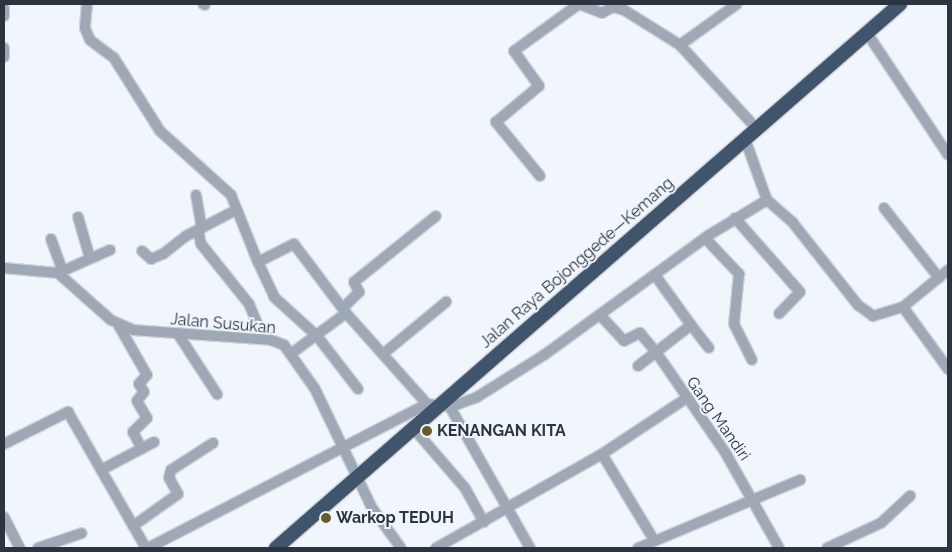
<!DOCTYPE html>
<meta charset="utf-8">
<style>
body{margin:0}
#map{position:relative;width:952px;height:552px;overflow:hidden;background:#f1f6fc;font-family:Raleway,sans-serif}
div>[style]{position:absolute}
.roads{filter:drop-shadow(1px 0 #cdd3da) drop-shadow(-1px 0 #cdd3da) drop-shadow(0 1px #cdd3da) drop-shadow(0 -1px #cdd3da)}
.minor>*{height:10px;margin:-5px;padding:0 5px;transform-origin:5px;border-radius:5px;background:#9fa9b5}
.highway>*{height:14px;margin:-7px;padding:0 7px;transform-origin:7px;border-radius:7px;background:#40546c}
.dots>*{width:14px;height:14px;translate:-50% -50%;box-sizing:border-box;border:2px solid #f1f6fc;border-radius:50%}
span{translate:-50% -50%;white-space:nowrap;text-align:center;line-height:1.15;-webkit-text-stroke:4px #f1f6fc;paint-order:stroke}
.street-label{font-size:16px;color:#2b343f}
.poi-label{font-size:16px;color:#2b343f;font-weight:700}
.left{translate:0 -50%;text-align:left}
.frame{position:absolute;inset:0;border:5px solid #2b343f;pointer-events:none}
</style>
<div id="map">
<div class="roads">
<div class="minor">
<div style="left:87px;top:4px;width:24px;rotate:95deg"></div>
<div style="left:85px;top:28px;width:13px;rotate:67deg"></div>
<div style="left:90px;top:40px;width:30px;rotate:37deg"></div>
<div style="left:114px;top:58px;width:86px;rotate:57.8deg"></div>
<div style="left:160px;top:131px;width:96px;rotate:42deg"></div>
<div style="left:231px;top:195px;width:72px;rotate:68.1deg"></div>
<div style="left:258px;top:262px;width:40px;rotate:-26.6deg"></div>
<div style="left:294px;top:244px;width:86px;rotate:53deg"></div>
<div style="left:346px;top:313px;width:122px;rotate:48.3deg"></div>
<div style="left:203px;top:4px;width:2px;rotate:27deg"></div>
<div style="left:4px;top:8px;width:8px;rotate:90deg"></div>
<div style="left:867px;top:33px;width:146px;rotate:56.4deg"></div>
<div style="left:680px;top:45px;width:70px;rotate:-35.7deg"></div>
<div style="left:4px;top:48px;width:9px;rotate:90deg"></div>
<div style="left:745px;top:139px;width:65px;rotate:70.2deg"></div>
<div style="left:540px;top:176px;width:70px;rotate:-129.2deg"></div>
<div style="left:496px;top:122px;width:56px;rotate:-39.9deg"></div>
<div style="left:539px;top:86px;width:43px;rotate:-125.5deg"></div>
<div style="left:514px;top:51px;width:80px;rotate:-35.9deg"></div>
<div style="left:579px;top:4px;width:25px;rotate:21deg"></div>
<div style="left:602px;top:13px;width:13px;rotate:-29deg"></div>
<div style="left:613px;top:7px;width:11px;rotate:15deg"></div>
<div style="left:624px;top:10px;width:66px;rotate:32deg"></div>
<div style="left:680px;top:45px;width:114px;rotate:47.5deg"></div>
<div style="left:196px;top:195px;width:34px;rotate:80deg"></div>
<div style="left:884px;top:208px;width:89px;rotate:51.8deg"></div>
<div style="left:78px;top:217px;width:43px;rotate:73.7deg"></div>
<div style="left:735px;top:218px;width:98px;rotate:48.7deg"></div>
<div style="left:800px;top:292px;width:30px;rotate:134deg"></div>
<div style="left:198px;top:230px;width:14px;rotate:78deg"></div>
<div style="left:201px;top:244px;width:77px;rotate:51.3deg"></div>
<div style="left:249px;top:304px;width:23px;rotate:67deg"></div>
<div style="left:258px;top:325px;width:20px;rotate:49deg"></div>
<div style="left:705px;top:238px;width:50px;rotate:46.6deg"></div>
<div style="left:739px;top:274px;width:50px;rotate:95.7deg"></div>
<div style="left:734px;top:324px;width:40px;rotate:63.4deg"></div>
<div style="left:51px;top:239px;width:32px;rotate:70deg"></div>
<div style="left:142px;top:251px;width:12px;rotate:42deg"></div>
<div style="left:151px;top:259px;width:13px;rotate:-23deg"></div>
<div style="left:163px;top:254px;width:29px;rotate:-38deg"></div>
<div style="left:186px;top:236px;width:56px;rotate:-27.5deg"></div>
<div style="left:258px;top:262px;width:38px;rotate:65deg"></div>
<div style="left:274px;top:297px;width:58px;rotate:42.2deg"></div>
<div style="left:317px;top:336px;width:67px;rotate:52.3deg"></div>
<div style="left:4px;top:268px;width:54px;rotate:5.3deg"></div>
<div style="left:58px;top:273px;width:71px;rotate:41.6deg"></div>
<div style="left:111px;top:320px;width:24px;rotate:24deg"></div>
<div style="left:133px;top:330px;width:138px;rotate:4.1deg"></div>
<div style="left:271px;top:340px;width:14px;rotate:21deg"></div>
<div style="left:284px;top:345px;width:54px;rotate:54.8deg"></div>
<div style="left:315px;top:389px;width:132px;rotate:64.4deg"></div>
<div style="left:372px;top:508px;width:49px;rotate:54.1deg"></div>
<div style="left:58px;top:273px;width:57px;rotate:-23.9deg"></div>
<div style="left:903px;top:307px;width:77px;rotate:54deg"></div>
<div style="left:343px;top:308px;width:23px;rotate:-45deg"></div>
<div style="left:359px;top:292px;width:11px;rotate:-117deg"></div>
<div style="left:354px;top:282px;width:105px;rotate:-38.8deg"></div>
<div style="left:600px;top:315px;width:35px;rotate:47deg"></div>
<div style="left:624px;top:341px;width:18px;rotate:-27deg"></div>
<div style="left:640px;top:333px;width:25px;rotate:50deg"></div>
<div style="left:656px;top:352px;width:121px;rotate:55.4deg"></div>
<div style="left:725px;top:452px;width:110px;rotate:60.6deg"></div>
<div style="left:691px;top:325px;width:29px;rotate:52deg"></div>
<div style="left:119px;top:326px;width:56px;rotate:60.3deg"></div>
<div style="left:147px;top:375px;width:12px;rotate:132deg"></div>
<div style="left:139px;top:384px;width:9px;rotate:58deg"></div>
<div style="left:144px;top:392px;width:11px;rotate:128deg"></div>
<div style="left:137px;top:401px;width:20px;rotate:60deg"></div>
<div style="left:147px;top:418px;width:20px;rotate:135deg"></div>
<div style="left:133px;top:432px;width:19px;rotate:62deg"></div>
<div style="left:178px;top:334px;width:72px;rotate:57deg"></div>
<div style="left:292px;top:353px;width:67px;rotate:-36.5deg"></div>
<div style="left:383px;top:354px;width:82px;rotate:-39.5deg"></div>
<div style="left:638px;top:366px;width:67px;rotate:-37.7deg"></div>
<div style="left:691px;top:325px;width:62px;rotate:-125.8deg"></div>
<div style="left:450px;top:407px;width:162px;rotate:60.4deg"></div>
<div style="left:414px;top:429px;width:78px;rotate:49.2deg"></div>
<div style="left:465px;top:488px;width:39px;rotate:61deg"></div>
<div style="left:4px;top:444px;width:72px;rotate:-26.6deg"></div>
<div style="left:68px;top:412px;width:157px;rotate:60.2deg"></div>
<div style="left:101px;top:470px;width:60px;rotate:-27.8deg"></div>
<div style="left:4px;top:517px;width:35px;rotate:63deg"></div>
<div style="left:133px;top:526px;width:55px;rotate:-35.4deg"></div>
<div style="left:178px;top:494px;width:18px;rotate:-119deg"></div>
<div style="left:169px;top:478px;width:8px;rotate:-76deg"></div>
<div style="left:171px;top:470px;width:50px;rotate:-32.7deg"></div>
<div style="left:654px;top:540px;width:100px;rotate:-121.2deg"></div>
<div style="left:602px;top:454px;width:100px;rotate:-33.5deg"></div>
<div style="left:38px;top:548px;width:46px;rotate:-18.8deg"></div>
<div style="left:148px;top:548px;width:314px;rotate:-27.3deg"></div>
<div style="left:427px;top:404px;width:23px;rotate:7deg"></div>
<div style="left:450px;top:407px;width:29px;rotate:-20deg"></div>
<div style="left:477px;top:397px;width:79px;rotate:-32.1deg"></div>
<div style="left:544px;top:355px;width:204px;rotate:-36deg"></div>
<div style="left:709px;top:235px;width:68px;rotate:-31.1deg"></div>
<div style="left:767px;top:200px;width:35px;rotate:41deg"></div>
<div style="left:793px;top:223px;width:105px;rotate:51.6deg"></div>
<div style="left:858px;top:305px;width:19px;rotate:36deg"></div>
<div style="left:873px;top:316px;width:31px;rotate:-17deg"></div>
<div style="left:903px;top:307px;width:58px;rotate:-39.4deg"></div>
<div style="left:436px;top:548px;width:191px;rotate:-29.5deg"></div>
<div style="left:638px;top:548px;width:176px;rotate:-22.8deg"></div>
<div style="left:827px;top:548px;width:60px;rotate:-24.8deg"></div>
<div style="left:881px;top:523px;width:40px;rotate:-43deg"></div>
</div>
<div class="highway">
<div style="left:276px;top:548px;width:828px;rotate:-41.08deg"></div>
</div>
</div>
<div class="dots">
<div style="left:427px;top:431px;background:#6a5c29"></div>
<div style="left:326px;top:518px;background:#6a5c29"></div>
</div>
<div class="street-label">
<span style="left:577px;top:263px;rotate:-41deg">Jalan Raya Bojonggede—Kemang</span>
<span style="left:223px;top:324px;rotate:5deg">Jalan Susukan</span>
<span style="left:718px;top:419px;rotate:55deg">Gang Mandiri</span>
</div>
<div class="poi-label">
<span class="left" style="left:437px;top:431px">KENANGAN KITA</span>
<span class="left" style="left:336px;top:518px">Warkop TEDUH</span>
</div>
<div class="frame"></div>
</div>
